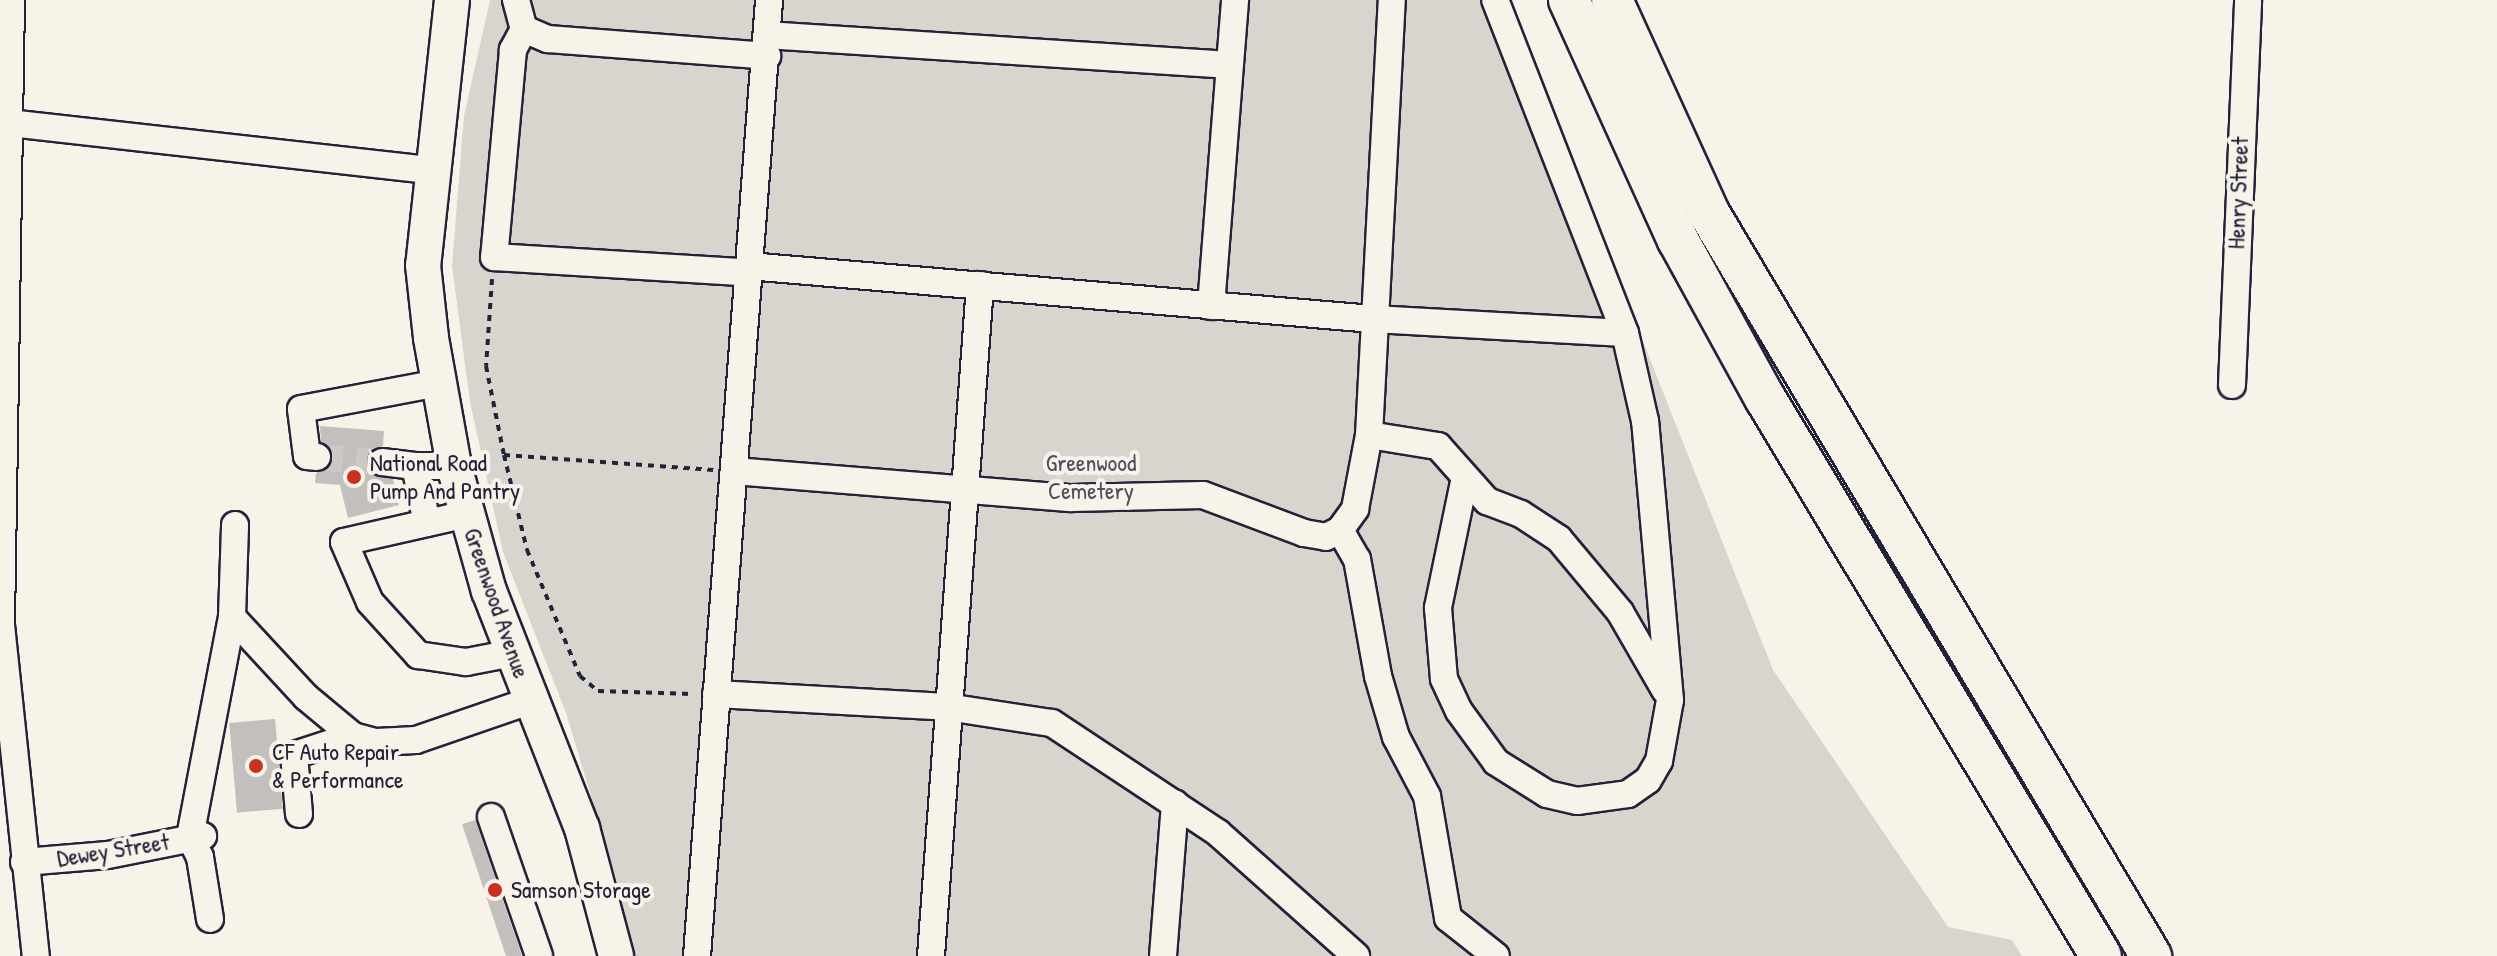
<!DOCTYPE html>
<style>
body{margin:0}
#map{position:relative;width:2497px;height:956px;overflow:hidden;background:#f7f3e8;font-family:"Patrick Hand",sans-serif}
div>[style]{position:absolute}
.green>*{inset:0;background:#d8d5cf}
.building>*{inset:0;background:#c2bfbd;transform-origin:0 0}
.minor-tunnel>*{height:26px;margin-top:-13px;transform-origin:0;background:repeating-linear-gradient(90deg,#ccc9c5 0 26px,transparent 0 39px)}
.path>*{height:4px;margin-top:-2px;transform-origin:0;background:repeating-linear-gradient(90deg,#22223b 0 6px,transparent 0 12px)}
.roads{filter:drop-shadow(2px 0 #22223b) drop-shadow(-2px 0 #22223b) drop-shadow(0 2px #22223b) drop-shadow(0 -2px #22223b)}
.minor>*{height:26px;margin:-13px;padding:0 13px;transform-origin:13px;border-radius:13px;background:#f7f3e8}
.major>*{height:34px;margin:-17px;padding:0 17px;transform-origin:17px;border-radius:17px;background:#f7f3e8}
.highway>*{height:40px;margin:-20px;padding:0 20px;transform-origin:20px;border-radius:20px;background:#f7f3e8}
.dots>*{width:22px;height:22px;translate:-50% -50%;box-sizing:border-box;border:4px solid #f7f3e8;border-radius:50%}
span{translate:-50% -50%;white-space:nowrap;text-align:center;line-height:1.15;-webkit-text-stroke:8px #f7f3e8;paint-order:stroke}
.street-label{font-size:24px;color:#22223b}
.poi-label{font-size:24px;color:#22223b}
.left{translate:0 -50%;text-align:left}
.park-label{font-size:24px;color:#504f60}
</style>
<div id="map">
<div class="green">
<div style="clip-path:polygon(490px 0,1508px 0,1773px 670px,1948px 927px,2012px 940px,2022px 956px,632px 956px,619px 888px,566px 713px,503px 552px,470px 402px,452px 266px,464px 116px)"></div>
</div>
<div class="building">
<div style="clip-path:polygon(320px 426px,384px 431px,383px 446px,369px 453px,367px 468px,373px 475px,393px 479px,399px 505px,348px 518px,340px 485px,315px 483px,316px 473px,329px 467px,333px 458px,321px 442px)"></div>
<div style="left:275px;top:719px;width:90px;height:46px;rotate:85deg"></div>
<div style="clip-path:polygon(476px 820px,476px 822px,522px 956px,506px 956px,462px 824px)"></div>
</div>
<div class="minor-tunnel">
<div style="left:317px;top:457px;width:65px;rotate:4.4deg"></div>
</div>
<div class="path">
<div style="left:492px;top:279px;width:87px;rotate:93.9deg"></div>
<div style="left:486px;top:366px;width:91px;rotate:78.6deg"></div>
<div style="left:504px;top:455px;width:210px;rotate:4.1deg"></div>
<div style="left:504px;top:455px;width:98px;rotate:76.4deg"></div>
<div style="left:527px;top:550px;width:137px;rotate:67.2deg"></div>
<div style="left:580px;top:676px;width:23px;rotate:40deg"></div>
<div style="left:598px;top:691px;width:95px;rotate:1.8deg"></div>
</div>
<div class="roads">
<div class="minor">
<div style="left:11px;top:0;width:625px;rotate:90.92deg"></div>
<div style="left:1px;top:625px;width:333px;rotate:84deg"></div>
<div style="left:516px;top:0;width:30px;rotate:75deg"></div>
<div style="left:524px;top:29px;width:26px;rotate:23deg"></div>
<div style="left:548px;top:39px;width:220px;rotate:4.4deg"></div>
<div style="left:524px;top:29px;width:24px;rotate:118deg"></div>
<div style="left:513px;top:50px;width:208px;rotate:95.2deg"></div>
<div style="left:494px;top:257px;width:246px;rotate:3.5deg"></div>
<div style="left:740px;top:272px;width:21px;rotate:-14deg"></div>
<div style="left:760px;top:267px;width:615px;rotate:4.85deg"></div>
<div style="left:1373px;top:319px;width:252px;rotate:3.2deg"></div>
<div style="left:767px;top:35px;width:463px;rotate:3.7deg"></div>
<div style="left:10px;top:123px;width:424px;rotate:6.4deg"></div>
<div style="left:1211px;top:306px;width:307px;rotate:-85.5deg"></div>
<div style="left:2232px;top:385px;width:385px;rotate:-87.6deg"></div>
<div style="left:1369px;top:435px;width:70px;rotate:9.1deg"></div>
<div style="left:1438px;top:446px;width:74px;rotate:48.3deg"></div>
<div style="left:1487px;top:501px;width:36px;rotate:21deg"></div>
<div style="left:1521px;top:514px;width:45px;rotate:33.3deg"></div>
<div style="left:1559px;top:539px;width:95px;rotate:50.1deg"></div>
<div style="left:1620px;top:612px;width:90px;rotate:60deg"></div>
<div style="left:317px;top:457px;width:10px;rotate:-174deg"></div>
<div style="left:307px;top:456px;width:47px;rotate:-97.3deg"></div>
<div style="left:301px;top:409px;width:140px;rotate:-10.7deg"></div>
<div style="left:382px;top:462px;width:33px;rotate:7deg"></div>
<div style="left:734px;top:471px;width:339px;rotate:4.6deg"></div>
<div style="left:1072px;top:498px;width:131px;rotate:-1.3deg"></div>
<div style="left:1203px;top:495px;width:108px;rotate:20.6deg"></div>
<div style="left:1304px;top:533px;width:22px;rotate:10deg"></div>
<div style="left:1326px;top:537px;width:16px;rotate:-27deg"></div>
<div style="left:1340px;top:530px;width:26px;rotate:-54deg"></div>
<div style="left:1355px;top:509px;width:75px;rotate:-79.3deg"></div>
<div style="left:1369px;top:435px;width:436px;rotate:-87deg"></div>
<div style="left:1464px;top:482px;width:129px;rotate:101.7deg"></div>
<div style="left:1438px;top:608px;width:71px;rotate:85.2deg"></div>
<div style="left:1444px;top:679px;width:35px;rotate:65deg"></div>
<div style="left:1459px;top:711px;width:63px;rotate:54deg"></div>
<div style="left:1496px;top:762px;width:60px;rotate:32.1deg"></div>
<div style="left:1547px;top:794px;width:31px;rotate:13deg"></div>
<div style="left:1577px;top:801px;width:51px;rotate:-7.8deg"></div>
<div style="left:1628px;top:794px;width:24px;rotate:-35deg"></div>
<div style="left:1648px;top:780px;width:22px;rotate:-60deg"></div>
<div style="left:1659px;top:761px;width:62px;rotate:-79.8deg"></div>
<div style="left:1670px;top:700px;width:280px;rotate:-95.1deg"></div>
<div style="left:1645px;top:421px;width:90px;rotate:-102.8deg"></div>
<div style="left:1625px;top:333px;width:357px;rotate:-111.3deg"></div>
<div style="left:467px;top:514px;width:126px;rotate:167.2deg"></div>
<div style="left:344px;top:542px;width:65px;rotate:66.6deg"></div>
<div style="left:370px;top:602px;width:72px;rotate:47.8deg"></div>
<div style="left:418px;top:655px;width:49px;rotate:8.3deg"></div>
<div style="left:466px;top:662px;width:48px;rotate:-10.8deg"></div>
<div style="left:427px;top:523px;width:58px;rotate:-101.9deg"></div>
<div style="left:415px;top:466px;width:39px"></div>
<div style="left:1340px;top:530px;width:34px;rotate:60deg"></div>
<div style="left:1357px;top:559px;width:119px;rotate:79.8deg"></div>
<div style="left:1378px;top:676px;width:64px;rotate:73.6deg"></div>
<div style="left:1396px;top:737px;width:67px;rotate:62.3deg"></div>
<div style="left:1427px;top:796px;width:124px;rotate:80.2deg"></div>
<div style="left:1448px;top:918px;width:61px;rotate:38.4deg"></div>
<div style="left:232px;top:617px;width:109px;rotate:47.2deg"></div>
<div style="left:306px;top:697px;width:61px;rotate:39.7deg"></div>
<div style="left:353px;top:736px;width:24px;rotate:15deg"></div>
<div style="left:376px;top:742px;width:40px;rotate:-2.9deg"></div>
<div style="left:416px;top:740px;width:123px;rotate:-19deg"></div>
<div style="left:716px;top:694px;width:231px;rotate:3.2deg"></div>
<div style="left:947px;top:707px;width:106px;rotate:8.7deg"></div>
<div style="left:1052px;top:723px;width:199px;rotate:33.5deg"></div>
<div style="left:1218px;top:833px;width:185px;rotate:41.7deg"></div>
<div style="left:299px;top:814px;width:59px;rotate:-94.8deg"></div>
<div style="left:294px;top:755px;width:62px;rotate:-17.9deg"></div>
<div style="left:491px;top:817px;width:147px;rotate:70.9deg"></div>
<div style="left:24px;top:862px;width:84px;rotate:-4.8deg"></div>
<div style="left:108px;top:855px;width:97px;rotate:-11.3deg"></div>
<div style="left:210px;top:919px;width:63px;rotate:-99.2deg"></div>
<div style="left:200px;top:857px;width:22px;rotate:-117deg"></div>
<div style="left:190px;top:837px;width:224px;rotate:-79.2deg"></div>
<div style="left:232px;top:617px;width:92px;rotate:-88.1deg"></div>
<div style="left:697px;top:956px;width:959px;rotate:-85.69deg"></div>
<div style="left:931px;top:956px;width:673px;rotate:-85.82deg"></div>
<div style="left:1163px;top:956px;width:153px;rotate:-85.5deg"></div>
</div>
<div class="major">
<div style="left:452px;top:0;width:267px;rotate:96.2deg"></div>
<div style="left:423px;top:265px;width:73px;rotate:83.7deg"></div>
<div style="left:431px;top:338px;width:130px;rotate:79.8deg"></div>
<div style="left:454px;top:466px;width:130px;rotate:74.4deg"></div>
<div style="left:489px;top:591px;width:255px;rotate:68.6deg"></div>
<div style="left:582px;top:828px;width:132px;rotate:75.1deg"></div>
</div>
<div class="highway">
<div style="left:1569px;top:0;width:264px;rotate:65.6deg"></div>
<div style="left:1678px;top:240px;width:180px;rotate:61.2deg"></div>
<div style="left:1765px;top:398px;width:651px;rotate:58.95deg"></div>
<div style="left:1612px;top:0;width:234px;rotate:65.5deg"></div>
<div style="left:1709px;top:213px;width:865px;rotate:59.25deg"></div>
</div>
</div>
<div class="dots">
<div style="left:354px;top:477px;background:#c8321e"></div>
<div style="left:256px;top:766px;background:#c8321e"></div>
<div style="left:495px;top:890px;background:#c8321e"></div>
</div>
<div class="street-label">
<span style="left:2238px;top:193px;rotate:-88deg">Henry Street</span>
<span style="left:497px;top:603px;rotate:71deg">Greenwood Avenue</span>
<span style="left:113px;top:850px;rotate:-9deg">Dewey Street</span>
</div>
<div class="poi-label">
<span class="left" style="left:370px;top:477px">National Road<br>Pump And Pantry</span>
<span class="left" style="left:272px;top:766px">CF Auto Repair<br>&amp; Performance</span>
<span class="left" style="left:511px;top:890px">Samson Storage</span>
</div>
<div class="park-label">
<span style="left:1091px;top:477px">Greenwood<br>Cemetery</span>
</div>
</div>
